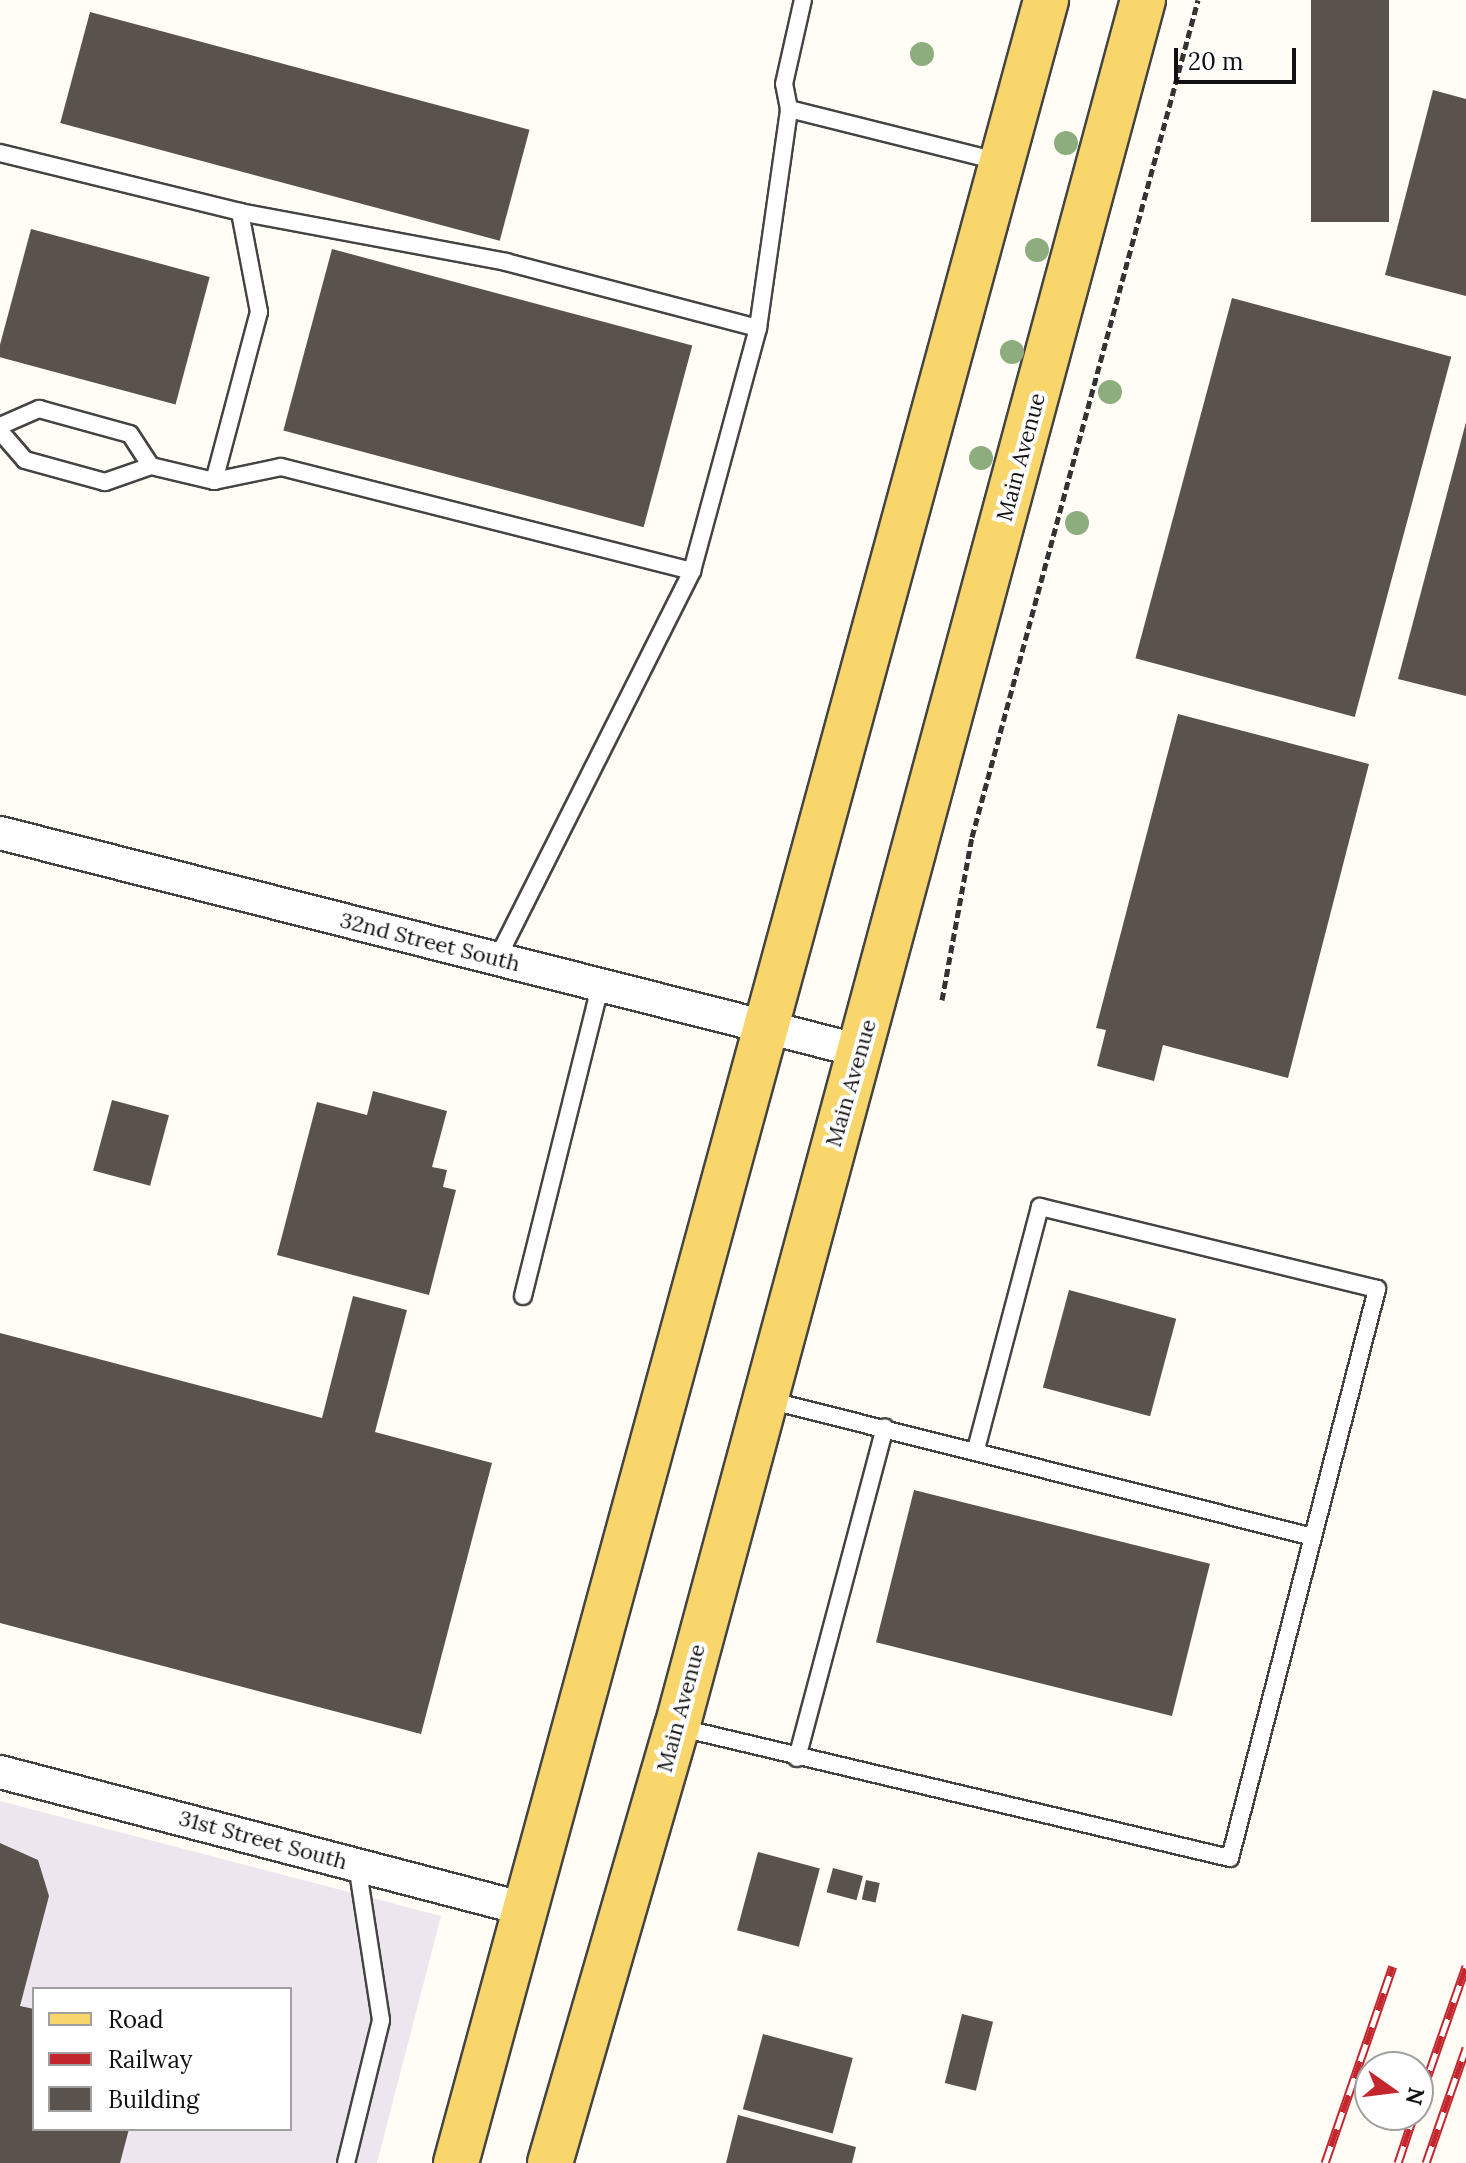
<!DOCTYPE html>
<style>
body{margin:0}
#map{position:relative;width:1466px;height:2163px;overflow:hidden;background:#fffdf5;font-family:Lora,serif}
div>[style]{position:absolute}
.industrial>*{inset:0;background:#eee6ef}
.building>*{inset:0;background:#5a524d;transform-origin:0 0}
.path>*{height:5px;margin-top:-2.5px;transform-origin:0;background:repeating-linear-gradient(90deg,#333 0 8px,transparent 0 12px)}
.roads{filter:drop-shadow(2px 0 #444) drop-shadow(-2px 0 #444) drop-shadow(0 2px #444) drop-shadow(0 -2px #444)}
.service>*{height:16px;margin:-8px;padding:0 8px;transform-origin:8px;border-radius:8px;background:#fff}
.minor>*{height:32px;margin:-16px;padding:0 16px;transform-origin:16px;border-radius:16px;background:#fff}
.primary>*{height:44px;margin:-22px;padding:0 22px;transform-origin:22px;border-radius:22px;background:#f9d66b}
.rail>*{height:9px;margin-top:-4.5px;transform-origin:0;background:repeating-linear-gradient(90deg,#fff 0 18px,#c4262e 0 36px);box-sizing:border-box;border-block:2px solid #c4262e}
.trees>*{width:24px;height:24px;margin:-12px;border-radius:50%;background:#8dad7f}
span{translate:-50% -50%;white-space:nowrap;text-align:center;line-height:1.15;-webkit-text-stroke:8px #fff;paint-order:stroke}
.street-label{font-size:22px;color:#111}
.legend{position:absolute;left:32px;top:1987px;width:260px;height:144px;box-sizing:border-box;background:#fff;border:2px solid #a0a0a0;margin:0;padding:10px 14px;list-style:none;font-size:24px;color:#111}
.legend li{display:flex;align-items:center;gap:16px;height:40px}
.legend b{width:40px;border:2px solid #a0a0a0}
.north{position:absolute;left:1354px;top:2051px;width:80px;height:80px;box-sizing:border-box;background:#fff;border:2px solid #a0a0a0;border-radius:50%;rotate:104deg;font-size:22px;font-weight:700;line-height:32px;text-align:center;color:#111}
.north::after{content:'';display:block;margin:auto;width:28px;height:36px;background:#c4262e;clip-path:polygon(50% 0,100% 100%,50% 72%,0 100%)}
.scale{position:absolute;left:1174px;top:48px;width:122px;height:36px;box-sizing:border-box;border:4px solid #111;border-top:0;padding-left:10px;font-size:24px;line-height:28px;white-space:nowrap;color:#111;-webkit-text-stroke:6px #fff;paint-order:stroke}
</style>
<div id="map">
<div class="industrial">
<div style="clip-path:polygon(evenodd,0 1801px,441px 1916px,377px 2163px,0 2163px,0 1801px,34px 1989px,290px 1989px,290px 2129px,34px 2129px,34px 1989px)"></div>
</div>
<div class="building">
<div style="left:1311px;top:0;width:78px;height:222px"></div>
<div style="left:90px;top:12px;width:455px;height:115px;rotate:15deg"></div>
<div style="clip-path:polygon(1433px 90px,1466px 99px,1466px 296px,1385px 275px)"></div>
<div style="left:31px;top:229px;width:185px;height:132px;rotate:15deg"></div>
<div style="left:332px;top:249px;width:373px;height:188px;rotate:15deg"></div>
<div style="left:1232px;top:298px;width:227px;height:373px;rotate:15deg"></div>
<div style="clip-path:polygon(1466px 422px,1466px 696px,1398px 679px)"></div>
<div style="clip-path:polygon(1178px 714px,1369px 764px,1288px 1078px,1163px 1045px,1154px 1081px,1097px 1066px,1106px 1030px,1096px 1028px)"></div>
<div style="clip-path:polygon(373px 1091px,447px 1111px,432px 1167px,447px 1170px,443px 1187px,456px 1190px,429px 1295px,277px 1255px,317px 1102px,367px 1115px)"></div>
<div style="left:112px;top:1100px;width:59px;height:73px;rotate:15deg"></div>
<div style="left:1069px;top:1290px;width:111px;height:101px;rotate:15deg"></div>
<div style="clip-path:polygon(353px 1296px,407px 1310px,375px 1432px,492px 1463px,421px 1734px,0 1623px,0 1333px,322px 1418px)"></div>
<div style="left:914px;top:1490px;width:305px;height:157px;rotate:14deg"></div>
<div style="clip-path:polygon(0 1843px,38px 1860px,49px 1896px,20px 2006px,34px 2009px,34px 2129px,129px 2129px,120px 2163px,0 2163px)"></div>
<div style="left:758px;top:1852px;width:64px;height:81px;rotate:15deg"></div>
<div style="left:833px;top:1868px;width:31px;height:25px;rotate:15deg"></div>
<div style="left:866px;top:1880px;width:14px;height:20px;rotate:12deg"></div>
<div style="left:962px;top:2014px;width:32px;height:71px;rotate:14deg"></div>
<div style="left:763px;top:2034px;width:93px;height:78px;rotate:15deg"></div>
<div style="clip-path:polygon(738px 2115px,856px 2147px,852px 2163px,726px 2163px)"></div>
</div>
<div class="path">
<div style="left:942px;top:1000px;width:166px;rotate:-79.6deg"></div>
<div style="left:972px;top:837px;width:867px;rotate:-74.89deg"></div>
</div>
<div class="roads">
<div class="service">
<div style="left:789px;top:109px;width:25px;rotate:-101deg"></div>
<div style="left:784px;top:84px;width:86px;rotate:-77.3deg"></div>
<div style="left:0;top:153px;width:247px;rotate:13.8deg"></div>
<div style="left:240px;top:212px;width:271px;rotate:10.6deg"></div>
<div style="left:506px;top:262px;width:260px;rotate:14.7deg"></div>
<div style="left:0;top:426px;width:43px;rotate:-23.6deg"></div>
<div style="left:39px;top:409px;width:94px;rotate:15.4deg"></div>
<div style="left:130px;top:434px;width:38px;rotate:57deg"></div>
<div style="left:151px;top:466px;width:49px;rotate:160.8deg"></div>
<div style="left:105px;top:482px;width:83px;rotate:-164.6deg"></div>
<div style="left:25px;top:460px;width:38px;rotate:-131deg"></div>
<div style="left:151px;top:466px;width:65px;rotate:13.4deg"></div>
<div style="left:214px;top:481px;width:68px;rotate:-11.8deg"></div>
<div style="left:281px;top:467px;width:424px;rotate:14.2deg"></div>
<div style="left:214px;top:481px;width:175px;rotate:-75.1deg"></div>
<div style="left:259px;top:312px;width:102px;rotate:-100.8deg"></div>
<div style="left:497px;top:959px;width:434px;rotate:-63.3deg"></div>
<div style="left:692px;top:571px;width:252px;rotate:-74.8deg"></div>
<div style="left:758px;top:328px;width:221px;rotate:-81.9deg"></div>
<div style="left:789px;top:109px;width:219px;rotate:14deg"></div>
<div style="left:523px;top:1296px;width:322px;rotate:-76deg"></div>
<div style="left:768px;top:1400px;width:562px;rotate:14.11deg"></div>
<div style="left:677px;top:1727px;width:568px;rotate:13.33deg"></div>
<div style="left:1230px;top:1858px;width:588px;rotate:-75.51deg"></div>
<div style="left:1377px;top:1289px;width:347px;rotate:-166.3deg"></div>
<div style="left:1040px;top:1207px;width:250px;rotate:104.8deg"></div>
<div style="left:797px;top:1758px;width:342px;rotate:-75.1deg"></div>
<div style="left:346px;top:2163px;width:147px;rotate:-76.2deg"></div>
<div style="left:381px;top:2020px;width:157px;rotate:-98.8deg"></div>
</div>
<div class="minor">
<div style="left:0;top:833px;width:888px;rotate:14.21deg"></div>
<div style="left:0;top:1772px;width:543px;rotate:14.63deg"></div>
</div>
<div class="primary">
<div style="left:456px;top:2163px;width:2242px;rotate:-74.74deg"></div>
<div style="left:550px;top:2163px;width:454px;rotate:-73.8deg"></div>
<div style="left:677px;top:1727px;width:1789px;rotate:-74.9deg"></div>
</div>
</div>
<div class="rail">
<div style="left:1418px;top:2104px;width:146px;rotate:-70.8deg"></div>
<div style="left:1325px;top:2163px;width:208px;rotate:-71deg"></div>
<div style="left:1398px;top:2163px;width:51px;rotate:-71.6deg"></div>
<div style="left:1426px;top:2163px;width:122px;rotate:-70.8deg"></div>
</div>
<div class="trees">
<div style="left:922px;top:54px"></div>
<div style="left:1066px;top:143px"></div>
<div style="left:1037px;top:250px"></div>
<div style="left:1012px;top:352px"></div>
<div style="left:1110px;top:392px"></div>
<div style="left:981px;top:458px"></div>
<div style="left:1077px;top:523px"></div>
</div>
<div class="street-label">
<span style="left:1021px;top:457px;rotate:-75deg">Main Avenue</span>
<span style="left:430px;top:942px;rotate:14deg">32nd Street South</span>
<span style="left:851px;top:1083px;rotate:-74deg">Main Avenue</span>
<span style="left:681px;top:1708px;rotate:-75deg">Main Avenue</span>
<span style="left:263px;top:1840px;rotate:15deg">31st Street South</span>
</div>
<ul class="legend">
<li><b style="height:10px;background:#f9d66b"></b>Road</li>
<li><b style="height:10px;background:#c4262e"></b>Railway</li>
<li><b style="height:22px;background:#5a524d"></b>Building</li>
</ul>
<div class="north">N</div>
<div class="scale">20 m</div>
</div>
